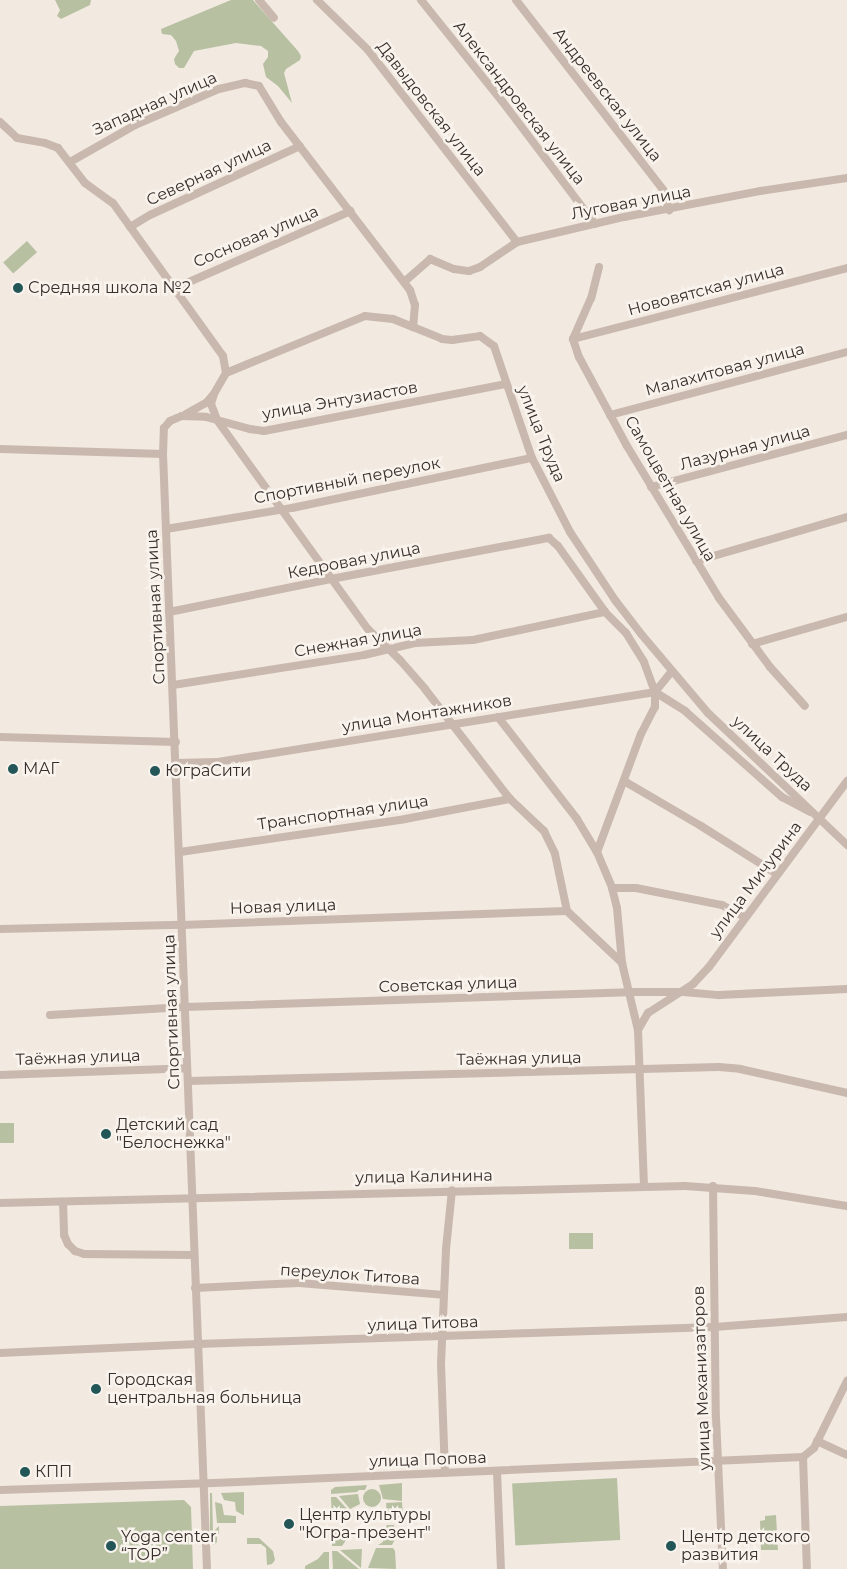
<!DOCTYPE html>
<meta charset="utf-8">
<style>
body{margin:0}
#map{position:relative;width:847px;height:1569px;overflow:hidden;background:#f2e9e0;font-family:Montserrat,sans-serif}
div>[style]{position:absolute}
.green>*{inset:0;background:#b7c0a1;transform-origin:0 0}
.round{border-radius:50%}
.minor>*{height:8px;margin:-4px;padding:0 4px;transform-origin:4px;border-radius:4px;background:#c9b8ad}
.dots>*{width:14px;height:14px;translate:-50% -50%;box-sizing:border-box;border:2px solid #f9f3ed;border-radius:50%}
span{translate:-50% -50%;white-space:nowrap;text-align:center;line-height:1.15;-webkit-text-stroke:5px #f9f3ed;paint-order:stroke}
.street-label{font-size:16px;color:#382e2b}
.poi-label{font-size:16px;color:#382e2b}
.left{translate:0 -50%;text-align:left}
</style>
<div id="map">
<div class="green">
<div style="clip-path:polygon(55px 0,91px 0,90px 5px,61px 19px,57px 16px,60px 10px)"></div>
<div style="clip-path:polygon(231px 0,253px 0,298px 51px,301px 56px,300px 60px,286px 69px,284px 73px,292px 103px,278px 86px,266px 77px,263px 64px,268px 57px,268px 51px,261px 46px,236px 43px,194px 51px,184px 68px,179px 68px,175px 64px,174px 59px,179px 51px,176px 41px,171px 35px,162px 34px,161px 29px)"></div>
<div style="left:27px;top:241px;width:15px;height:32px;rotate:48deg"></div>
<div style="left:0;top:1123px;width:14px;height:20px"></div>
<div style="left:593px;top:1233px;width:16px;height:24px;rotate:90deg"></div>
<div style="left:617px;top:1478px;width:62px;height:105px;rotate:87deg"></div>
<div style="clip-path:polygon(402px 1483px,402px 1501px,383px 1499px,379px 1485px)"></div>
<div style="clip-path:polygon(367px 1485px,365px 1490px,359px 1490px,357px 1492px,331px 1494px,331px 1490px,335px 1487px)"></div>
<div class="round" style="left:363px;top:1489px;width:18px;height:18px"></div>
<div style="clip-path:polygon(244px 1492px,244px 1515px,243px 1515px,236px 1511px,235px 1502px,224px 1500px,221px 1493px)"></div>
<div style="clip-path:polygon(210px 1493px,212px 1493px,213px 1532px,219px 1526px,219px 1534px,217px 1534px,217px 1542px,214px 1545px,210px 1543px)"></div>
<div style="clip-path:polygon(358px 1494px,360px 1504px,350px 1509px,339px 1496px)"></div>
<div style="clip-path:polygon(331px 1497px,336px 1497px,348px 1510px,344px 1520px,332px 1520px)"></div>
<div style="clip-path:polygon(184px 1500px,191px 1507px,193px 1569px,0 1569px,0 1506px)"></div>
<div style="clip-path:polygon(215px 1502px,222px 1504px,224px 1515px,236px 1516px,236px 1523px,217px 1523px)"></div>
<div style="left:402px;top:1502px;width:16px;height:16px;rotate:86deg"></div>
<div style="clip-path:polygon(776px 1515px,778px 1550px,761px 1550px,760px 1521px,765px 1520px,765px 1516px)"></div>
<div style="clip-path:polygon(387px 1525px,394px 1525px,395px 1539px,392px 1545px,378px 1545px,383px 1542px,382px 1537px)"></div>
<div style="clip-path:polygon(332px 1528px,344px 1528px,349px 1536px,342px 1546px,332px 1546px)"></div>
<div style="clip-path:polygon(247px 1538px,259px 1538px,273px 1551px,275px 1560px,272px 1564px,267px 1565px,266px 1548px,261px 1544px,247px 1544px)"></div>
<div style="clip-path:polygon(376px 1548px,393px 1548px,395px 1551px,396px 1569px,368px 1568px)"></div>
<div style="clip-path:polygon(362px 1549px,361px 1568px,340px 1550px)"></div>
<div style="clip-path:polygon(332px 1551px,337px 1551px,359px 1569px,333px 1569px)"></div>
<div style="clip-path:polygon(324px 1552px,329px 1552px,329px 1569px,305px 1569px,305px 1566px,318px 1559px)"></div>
</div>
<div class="minor">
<div style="left:259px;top:0;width:23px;rotate:50deg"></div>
<div style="left:317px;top:0;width:71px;rotate:44.4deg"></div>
<div style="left:368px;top:50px;width:243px;rotate:52.2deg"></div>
<div style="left:421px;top:0;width:129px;rotate:51.3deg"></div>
<div style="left:502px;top:101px;width:154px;rotate:52.9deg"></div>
<div style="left:516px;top:0;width:242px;rotate:52.2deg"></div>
<div style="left:664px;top:191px;width:20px;rotate:75deg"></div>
<div style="left:0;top:122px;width:23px;rotate:43deg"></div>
<div style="left:17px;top:138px;width:28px;rotate:10deg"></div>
<div style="left:45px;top:143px;width:14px;rotate:21deg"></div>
<div style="left:58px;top:148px;width:44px;rotate:52.4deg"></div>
<div style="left:85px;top:183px;width:34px;rotate:36deg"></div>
<div style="left:113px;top:203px;width:188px;rotate:54.3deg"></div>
<div style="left:223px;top:356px;width:17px;rotate:80deg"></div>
<div style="left:226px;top:373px;width:24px;rotate:120deg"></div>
<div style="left:214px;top:394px;width:10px;rotate:107deg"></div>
<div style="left:211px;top:404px;width:17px;rotate:69deg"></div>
<div style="left:217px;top:420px;width:258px;rotate:54.2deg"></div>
<div style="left:368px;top:629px;width:45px;rotate:44.1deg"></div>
<div style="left:400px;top:660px;width:38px;rotate:49deg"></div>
<div style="left:425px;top:689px;width:139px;rotate:52.3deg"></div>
<div style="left:510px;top:799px;width:47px;rotate:43.3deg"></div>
<div style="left:544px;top:831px;width:25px;rotate:64deg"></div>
<div style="left:555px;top:854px;width:58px;rotate:78.1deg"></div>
<div style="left:567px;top:911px;width:76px;rotate:43.4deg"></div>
<div style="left:622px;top:963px;width:69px;rotate:76.6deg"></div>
<div style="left:638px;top:1030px;width:157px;rotate:87.8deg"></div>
<div style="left:70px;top:162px;width:75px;rotate:-29.6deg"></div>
<div style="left:135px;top:125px;width:91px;rotate:-23.2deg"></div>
<div style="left:219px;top:89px;width:27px;rotate:-13deg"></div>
<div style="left:245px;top:83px;width:14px;rotate:12deg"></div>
<div style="left:259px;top:86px;width:42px;rotate:58.6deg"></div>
<div style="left:281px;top:122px;width:212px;rotate:52.5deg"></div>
<div style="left:410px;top:290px;width:16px;rotate:72deg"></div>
<div style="left:415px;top:305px;width:22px;rotate:95deg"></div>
<div style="left:413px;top:327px;width:31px;rotate:22deg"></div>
<div style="left:442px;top:339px;width:10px;rotate:6deg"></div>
<div style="left:452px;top:340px;width:28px;rotate:-8deg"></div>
<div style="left:480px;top:336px;width:17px;rotate:36deg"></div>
<div style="left:494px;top:346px;width:118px;rotate:71.3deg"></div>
<div style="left:532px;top:458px;width:83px;rotate:62.8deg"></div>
<div style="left:570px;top:532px;width:82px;rotate:56.5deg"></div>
<div style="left:615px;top:600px;width:44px;rotate:52.4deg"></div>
<div style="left:642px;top:635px;width:102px;rotate:49.8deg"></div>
<div style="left:708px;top:713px;width:192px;rotate:43.5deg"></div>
<div style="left:130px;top:227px;width:23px;rotate:-31deg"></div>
<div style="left:150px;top:215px;width:165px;rotate:-24.7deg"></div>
<div style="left:599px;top:267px;width:32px;rotate:104deg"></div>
<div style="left:591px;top:298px;width:45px;rotate:113.7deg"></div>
<div style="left:573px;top:339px;width:19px;rotate:72deg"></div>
<div style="left:579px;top:357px;width:101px;rotate:61.7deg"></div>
<div style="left:627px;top:446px;width:178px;rotate:58.8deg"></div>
<div style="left:719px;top:598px;width:86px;rotate:53.5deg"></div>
<div style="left:770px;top:667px;width:52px;rotate:48.1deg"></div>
<div style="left:404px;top:282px;width:35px;rotate:-41deg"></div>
<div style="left:430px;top:259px;width:26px;rotate:23deg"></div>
<div style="left:454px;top:269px;width:15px;rotate:8deg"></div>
<div style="left:469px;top:271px;width:12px;rotate:-20deg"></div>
<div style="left:480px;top:267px;width:45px;rotate:-34deg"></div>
<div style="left:517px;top:242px;width:110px;rotate:-13.2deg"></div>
<div style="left:624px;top:217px;width:138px;rotate:-10.8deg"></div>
<div style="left:760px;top:191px;width:88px;rotate:-8.5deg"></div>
<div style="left:173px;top:289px;width:194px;rotate:-23.7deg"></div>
<div style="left:573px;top:339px;width:283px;rotate:-14.5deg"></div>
<div style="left:226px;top:373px;width:150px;rotate:-22.3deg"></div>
<div style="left:365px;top:316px;width:28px;rotate:6deg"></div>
<div style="left:393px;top:319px;width:22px;rotate:22deg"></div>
<div style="left:186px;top:414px;width:23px;rotate:-29deg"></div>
<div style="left:206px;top:403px;width:11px;rotate:-49deg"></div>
<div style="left:610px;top:415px;width:245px;rotate:-14.9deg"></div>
<div style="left:0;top:449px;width:163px;rotate:1.8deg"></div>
<div style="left:163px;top:454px;width:26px;rotate:-88deg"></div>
<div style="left:164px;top:428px;width:9px;rotate:-49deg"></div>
<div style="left:170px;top:421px;width:13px;rotate:-23deg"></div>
<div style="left:182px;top:416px;width:24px;rotate:2deg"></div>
<div style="left:206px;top:417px;width:46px;rotate:15.3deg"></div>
<div style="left:250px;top:429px;width:14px;rotate:8deg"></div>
<div style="left:264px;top:431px;width:247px;rotate:-11deg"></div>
<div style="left:163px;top:454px;width:1116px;rotate:87.74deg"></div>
<div style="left:651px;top:487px;width:203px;rotate:-14.9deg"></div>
<div style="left:166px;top:529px;width:128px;rotate:-9.5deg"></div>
<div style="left:292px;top:508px;width:245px;rotate:-11.8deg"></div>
<div style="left:696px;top:561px;width:157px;rotate:-16.2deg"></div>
<div style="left:169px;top:612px;width:165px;rotate:-11.5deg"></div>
<div style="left:331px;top:579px;width:222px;rotate:-10.7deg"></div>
<div style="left:549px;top:538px;width:12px;rotate:42deg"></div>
<div style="left:558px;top:546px;width:81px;rotate:54.5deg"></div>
<div style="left:605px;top:612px;width:30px;rotate:45deg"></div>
<div style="left:626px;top:633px;width:34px;rotate:58deg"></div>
<div style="left:644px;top:662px;width:32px;rotate:70deg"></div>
<div style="left:655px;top:692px;width:36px;rotate:32deg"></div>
<div style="left:685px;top:711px;width:130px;rotate:41.6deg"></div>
<div style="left:782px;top:797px;width:32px;rotate:28deg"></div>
<div style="left:752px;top:644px;width:99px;rotate:-15.9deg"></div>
<div style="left:173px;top:685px;width:193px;rotate:-8.9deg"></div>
<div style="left:364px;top:655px;width:52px;rotate:-13.2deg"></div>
<div style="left:415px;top:643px;width:58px;rotate:-3deg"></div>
<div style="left:473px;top:640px;width:135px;rotate:-12deg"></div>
<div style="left:498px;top:717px;width:129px;rotate:52.2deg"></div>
<div style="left:577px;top:819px;width:39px;rotate:59deg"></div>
<div style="left:597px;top:852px;width:39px;rotate:67deg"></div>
<div style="left:612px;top:888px;width:21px;rotate:76deg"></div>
<div style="left:617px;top:908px;width:55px;rotate:84.8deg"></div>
<div style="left:0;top:737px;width:176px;rotate:1.6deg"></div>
<div style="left:176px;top:763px;width:42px;rotate:-1.4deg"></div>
<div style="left:218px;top:762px;width:443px;rotate:-9.1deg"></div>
<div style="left:655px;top:692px;width:27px;rotate:-51deg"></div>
<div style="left:624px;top:781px;width:89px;rotate:30.3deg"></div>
<div style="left:701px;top:826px;width:90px;rotate:32.3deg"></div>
<div style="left:180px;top:852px;width:227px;rotate:-8.3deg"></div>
<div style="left:405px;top:819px;width:107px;rotate:-10.8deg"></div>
<div style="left:597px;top:852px;width:126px;rotate:-69.6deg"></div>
<div style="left:641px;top:734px;width:30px;rotate:-63deg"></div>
<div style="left:655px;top:707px;width:15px;rotate:-90deg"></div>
<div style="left:612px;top:888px;width:24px"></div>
<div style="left:636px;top:888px;width:88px;rotate:11.2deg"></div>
<div style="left:722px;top:905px;width:26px;rotate:28deg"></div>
<div style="left:0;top:929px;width:182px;rotate:-1.3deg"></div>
<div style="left:182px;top:925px;width:385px;rotate:-2.1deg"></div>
<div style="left:50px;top:1015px;width:135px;rotate:-3.4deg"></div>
<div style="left:185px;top:1007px;width:443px;rotate:-1.9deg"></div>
<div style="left:628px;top:992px;width:55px"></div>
<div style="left:683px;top:992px;width:36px;rotate:5deg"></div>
<div style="left:719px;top:995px;width:128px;rotate:-2.7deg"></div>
<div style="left:638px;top:1030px;width:20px;rotate:-60deg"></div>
<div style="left:648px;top:1013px;width:54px;rotate:-32.8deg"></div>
<div style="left:693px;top:984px;width:23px;rotate:-47deg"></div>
<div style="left:709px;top:967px;width:232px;rotate:-53.4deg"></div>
<div style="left:0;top:1075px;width:187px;rotate:-2.1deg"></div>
<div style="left:188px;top:1081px;width:531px;rotate:-1.51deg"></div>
<div style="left:719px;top:1067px;width:21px;rotate:5deg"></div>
<div style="left:740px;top:1069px;width:110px;rotate:12.6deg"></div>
<div style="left:713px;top:1186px;width:231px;rotate:89.3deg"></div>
<div style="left:716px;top:1417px;width:152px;rotate:87.4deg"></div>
<div style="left:63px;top:1202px;width:33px;rotate:88deg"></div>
<div style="left:64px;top:1235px;width:10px;rotate:66deg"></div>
<div style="left:68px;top:1244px;width:10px;rotate:45deg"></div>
<div style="left:75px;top:1251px;width:9px;rotate:18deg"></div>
<div style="left:84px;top:1254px;width:109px;rotate:0.5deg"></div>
<div style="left:0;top:1203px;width:685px;rotate:-1.42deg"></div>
<div style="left:685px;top:1186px;width:70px;rotate:4.1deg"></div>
<div style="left:755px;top:1191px;width:93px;rotate:9.3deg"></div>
<div style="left:195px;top:1288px;width:104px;rotate:-2.8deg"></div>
<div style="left:299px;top:1283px;width:145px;rotate:4.7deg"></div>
<div style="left:0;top:1353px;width:198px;rotate:-2.6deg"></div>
<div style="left:198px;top:1344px;width:516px;rotate:-1.89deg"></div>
<div style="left:714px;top:1327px;width:133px;rotate:-4.3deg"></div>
<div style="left:817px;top:1441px;width:33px;rotate:25deg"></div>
<div style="left:803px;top:1457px;width:112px;rotate:88deg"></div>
<div style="left:497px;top:1471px;width:98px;rotate:87.7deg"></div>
<div style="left:445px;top:1473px;width:109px;rotate:-92.1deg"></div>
<div style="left:441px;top:1364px;width:115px;rotate:-87.5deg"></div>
<div style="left:446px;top:1249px;width:59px;rotate:-84.2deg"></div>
<div style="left:0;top:1490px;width:214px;rotate:-1.9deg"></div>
<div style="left:214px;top:1483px;width:590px;rotate:-2.53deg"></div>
<div style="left:803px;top:1457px;width:14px;rotate:-39deg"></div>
<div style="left:814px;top:1448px;width:75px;rotate:-63.8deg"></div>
</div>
<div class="dots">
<div style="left:18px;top:288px;background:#235657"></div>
<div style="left:13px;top:769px;background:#235657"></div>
<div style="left:155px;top:771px;background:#235657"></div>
<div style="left:106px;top:1134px;background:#235657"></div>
<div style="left:96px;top:1389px;background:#235657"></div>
<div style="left:25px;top:1472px;background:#235657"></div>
<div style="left:289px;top:1524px;background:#235657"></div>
<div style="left:111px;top:1546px;background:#235657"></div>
<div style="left:671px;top:1546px;background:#235657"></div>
</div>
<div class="street-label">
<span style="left:607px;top:95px;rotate:52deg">Андреевская улица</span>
<span style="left:519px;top:103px;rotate:52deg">Александровская улица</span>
<span style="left:155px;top:104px;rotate:-24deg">Западная улица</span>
<span style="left:431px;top:109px;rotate:52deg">Давыдовская улица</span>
<span style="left:209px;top:173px;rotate:-25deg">Северная улица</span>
<span style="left:631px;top:203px;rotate:-11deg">Луговая улица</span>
<span style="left:256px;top:237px;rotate:-23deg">Сосновая улица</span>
<span style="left:706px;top:290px;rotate:-15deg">Нововятская улица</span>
<span style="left:725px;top:370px;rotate:-15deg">Малахитовая улица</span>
<span style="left:340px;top:401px;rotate:-10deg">улица Энтузиастов</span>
<span style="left:541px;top:434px;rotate:68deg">улица Труда</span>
<span style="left:745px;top:448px;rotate:-15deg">Лазурная улица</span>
<span style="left:347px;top:481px;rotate:-11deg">Спортивный переулок</span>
<span style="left:670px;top:489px;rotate:60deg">Самоцветная улица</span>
<span style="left:354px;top:561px;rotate:-11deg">Кедровая улица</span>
<span style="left:156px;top:607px;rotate:-93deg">Спортивная улица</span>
<span style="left:358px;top:641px;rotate:-10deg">Снежная улица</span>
<span style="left:427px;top:714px;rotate:-9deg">улица Монтажников</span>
<span style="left:772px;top:754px;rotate:43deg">улица Труда</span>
<span style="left:343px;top:813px;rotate:-8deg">Транспортная улица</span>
<span style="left:756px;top:880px;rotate:-53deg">улица Мичурина</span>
<span style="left:283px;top:907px;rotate:-2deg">Новая улица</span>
<span style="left:448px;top:985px;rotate:-2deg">Советская улица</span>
<span style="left:172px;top:1012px;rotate:-92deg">Спортивная улица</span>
<span style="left:78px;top:1058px;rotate:-2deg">Таёжная улица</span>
<span style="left:519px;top:1059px;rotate:-1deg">Таёжная улица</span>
<span style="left:424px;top:1177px;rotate:-1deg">улица Калинина</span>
<span style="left:350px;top:1275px;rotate:4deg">переулок Титова</span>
<span style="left:423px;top:1324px;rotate:-2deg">улица Титова</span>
<span style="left:702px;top:1378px;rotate:-92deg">улица Механизаторов</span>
<span style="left:428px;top:1460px;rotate:-2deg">улица Попова</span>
</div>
<div class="poi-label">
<span class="left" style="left:28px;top:288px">Средняя школа №2</span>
<span class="left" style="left:23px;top:769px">МАГ</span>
<span class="left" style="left:165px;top:771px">ЮграСити</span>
<span class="left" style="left:116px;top:1134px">Детский сад<br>"Белоснежка"</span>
<span class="left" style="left:107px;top:1389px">Городская<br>центральная больница</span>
<span class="left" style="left:35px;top:1472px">КПП</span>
<span class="left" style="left:299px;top:1524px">Центр культуры<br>"Югра-презент"</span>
<span class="left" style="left:121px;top:1546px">Yoga center<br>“TOP”</span>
<span class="left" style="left:681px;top:1546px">Центр детского<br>развития</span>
</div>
</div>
